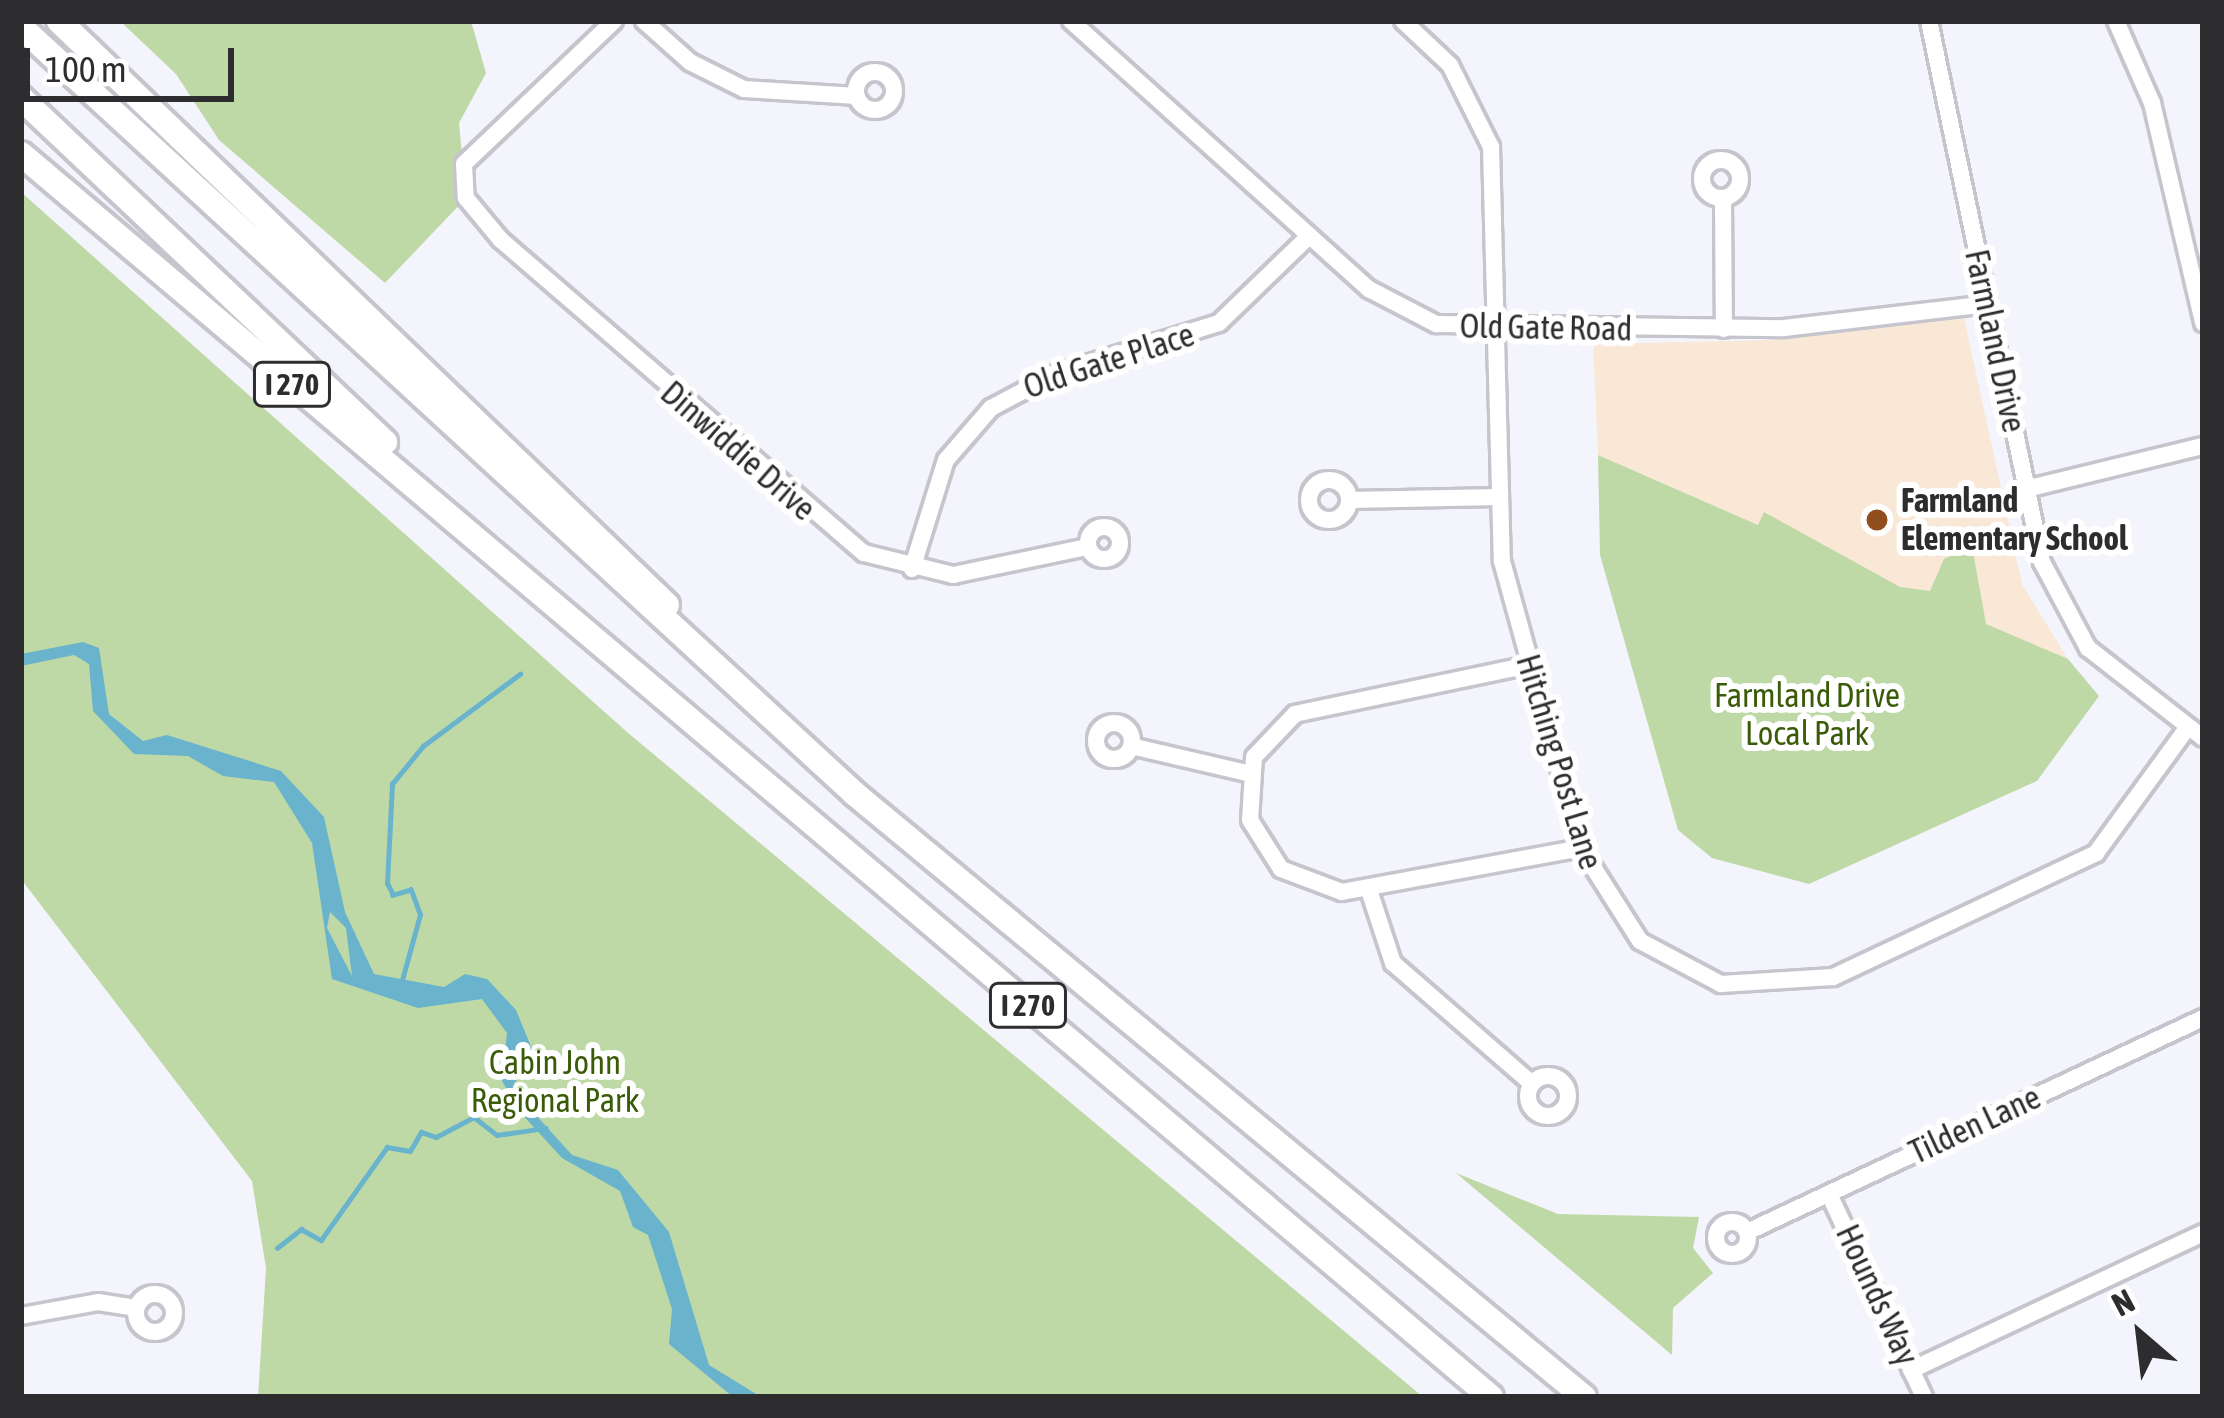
<!DOCTYPE html>
<style>
body{margin:0}
#map{position:relative;width:2224px;height:1418px;overflow:hidden;background:#f4f4fc;font-family:"Asap Condensed",sans-serif}
div>[style]{position:absolute}
.education>*{inset:0;background:#f9e8d6}
.green>*{inset:0;background:#bed9a6}
.water>*{inset:0;background:#69b3cd}
.stream>*{height:4.5px;margin:-2.25px;padding:0 2.25px;transform-origin:2.25px;border-radius:2.25px;background:#69b3cd}
.roads{filter:drop-shadow(3px 0 #c6c5cd) drop-shadow(-3px 0 #c6c5cd) drop-shadow(0 3px #c6c5cd) drop-shadow(0 -3px #c6c5cd)}
.minor>*{height:16px;margin:-8px;padding:0 8px;transform-origin:8px;border-radius:8px;background:#fff}
.minor>.ring{margin:-8px;padding:0;box-sizing:content-box;background:none;border:16px solid #fff;border-radius:50%}
.highway>*{height:24px;margin:-12px;padding:0 12px;transform-origin:12px;border-radius:12px;background:#fff}
.dots>*{width:33px;height:33px;translate:-50% -50%;box-sizing:border-box;border:6px solid #fff;border-radius:50%}
span{translate:-50% -50%;white-space:nowrap;text-align:center;line-height:1.15;-webkit-text-stroke:12px #fff;paint-order:stroke}
.shield-label span{padding:3px 9px;background:#fff;border:3px solid;border-radius:9px;-webkit-text-stroke-width:0}
.shield-label{font-size:30px;color:#2d2d30;font-weight:700}
.street-label{font-size:33px;color:#2d2d30}
.poi-label{font-size:33px;color:#2d2d30;font-weight:700}
.left{translate:0 -50%;text-align:left}
.park-label{font-size:33px;color:#3a5b07}
.frame{position:absolute;inset:0;border:24px solid #2d2d30;pointer-events:none}
.north{position:absolute;left:2080px;top:1274px;width:120px;height:120px;-webkit-text-stroke:9px #fff;paint-order:stroke;rotate:332deg;font-size:33px;font-weight:700;line-height:48px;text-align:center;color:#2d2d30}
.north::after{content:'';display:block;margin:auto;width:42px;height:54px;background:#2d2d30;clip-path:polygon(50% 0,100% 100%,50% 72%,0 100%)}
.scale{position:absolute;left:24px;top:48px;width:210px;height:54px;box-sizing:border-box;border:6px solid #2d2d30;border-top:0;padding-left:15px;font-size:36px;line-height:42px;white-space:nowrap;color:#2d2d30;-webkit-text-stroke:9px #fff;paint-order:stroke}
</style>
<div id="map">
<div class="education">
<div style="clip-path:polygon(1964px 318px,2022px 584px,2069px 661px,1598px 455px,1593px 344px,1773px 340px)"></div>
</div>
<div class="green">
<div style="clip-path:polygon(120px 21px,471px 21px,486px 73px,459px 123px,466px 198px,385px 283px,219px 140px,176px 74px)"></div>
<div style="clip-path:polygon(21px 192px,627px 732px,1423px 1397px,258px 1397px,266px 1268px,252px 1181px,21px 879px)"></div>
<div style="clip-path:polygon(1598px 455px,1758px 525px,1764px 512px,1900px 587px,1930px 591px,1944px 559px,1972px 546px,1986px 624px,2068px 659px,2099px 696px,2037px 781px,1809px 884px,1712px 858px,1678px 830px,1600px 555px)"></div>
<div style="clip-path:polygon(1456px 1173px,1558px 1214px,1699px 1217px,1693px 1248px,1713px 1273px,1673px 1308px,1672px 1355px)"></div>
</div>
<div class="water">
<div style="clip-path:polygon(evenodd,83px 642px,99px 648px,109px 714px,143px 741px,167px 735px,281px 771px,324px 817px,345px 912px,374px 974px,444px 987px,465px 974px,487px 979px,516px 1010px,537px 1061px,514px 1083px,526px 1104px,572px 1155px,618px 1170px,669px 1232px,709px 1365px,761px 1397px,733px 1397px,669px 1344px,672px 1309px,648px 1235px,633px 1227px,620px 1191px,562px 1158px,519px 1111px,502px 1081px,507px 1033px,482px 999px,418px 1008px,332px 979px,312px 843px,274px 782px,223px 776px,188px 756px,134px 754px,93px 711px,89px 664px,74px 655px,21px 666px,21px 654px,83px 642px,330px 912px,346px 928px,352px 976px,327px 928px,330px 912px)"></div>
</div>
<div class="stream">
<div style="left:399px;top:991px;width:79px;rotate:-74.6deg"></div>
<div style="left:420px;top:915px;width:27px;rotate:-110deg"></div>
<div style="left:411px;top:890px;width:19px;rotate:164deg"></div>
<div style="left:393px;top:895px;width:13px;rotate:-117deg"></div>
<div style="left:387px;top:883px;width:99px;rotate:-87.1deg"></div>
<div style="left:392px;top:784px;width:49px;rotate:-50.8deg"></div>
<div style="left:423px;top:746px;width:121px;rotate:-36.6deg"></div>
<div style="left:277px;top:1248px;width:31px;rotate:-38deg"></div>
<div style="left:301px;top:1229px;width:23px;rotate:29deg"></div>
<div style="left:321px;top:1240px;width:114px;rotate:-54.6deg"></div>
<div style="left:387px;top:1147px;width:23px;rotate:10deg"></div>
<div style="left:410px;top:1151px;width:22px;rotate:-60deg"></div>
<div style="left:421px;top:1132px;width:16px;rotate:18deg"></div>
<div style="left:436px;top:1137px;width:43px;rotate:-27.8deg"></div>
<div style="left:474px;top:1117px;width:29px;rotate:38deg"></div>
<div style="left:497px;top:1135px;width:49px;rotate:-8.3deg"></div>
</div>
<div class="roads">
<div class="minor">
<div style="left:614px;top:21px;width:207px;rotate:136.4deg"></div>
<div style="left:464px;top:164px;width:34px;rotate:87deg"></div>
<div style="left:466px;top:198px;width:55px;rotate:50.2deg"></div>
<div style="left:501px;top:240px;width:479px;rotate:40.8deg"></div>
<div style="left:864px;top:553px;width:92px;rotate:13.9deg"></div>
<div style="left:953px;top:575px;width:137px;rotate:-11.8deg"></div>
<div style="left:644px;top:21px;width:62px;rotate:41.7deg"></div>
<div style="left:690px;top:62px;width:60px;rotate:26.6deg"></div>
<div style="left:744px;top:89px;width:113px;rotate:3.5deg"></div>
<div style="left:1071px;top:21px;width:401px;rotate:42deg"></div>
<div style="left:1369px;top:289px;width:76px;rotate:27.6deg"></div>
<div style="left:1436px;top:324px;width:348px;rotate:0.7deg"></div>
<div style="left:1784px;top:328px;width:205px;rotate:-6.7deg"></div>
<div style="left:1403px;top:21px;width:64px;rotate:43.1deg"></div>
<div style="left:1450px;top:65px;width:92px;rotate:63.4deg"></div>
<div style="left:1491px;top:147px;width:414px;rotate:88.5deg"></div>
<div style="left:1502px;top:561px;width:298px;rotate:74.6deg"></div>
<div style="left:1581px;top:848px;width:110px;rotate:57.6deg"></div>
<div style="left:1640px;top:941px;width:92px;rotate:28deg"></div>
<div style="left:1721px;top:984px;width:112px;rotate:-3.6deg"></div>
<div style="left:1833px;top:977px;width:291px;rotate:-25.2deg"></div>
<div style="left:2096px;top:853px;width:156px;rotate:-53.9deg"></div>
<div style="left:1929px;top:21px;width:553px;rotate:78.2deg"></div>
<div style="left:2042px;top:562px;width:98px;rotate:61.9deg"></div>
<div style="left:2088px;top:648px;width:146px;rotate:38deg"></div>
<div style="left:2116px;top:21px;width:90px;rotate:66.3deg"></div>
<div style="left:2152px;top:103px;width:226px;rotate:76.9deg"></div>
<div class="ring" style="left:856px;top:72px;width:22px;height:22px"></div>
<div class="ring" style="left:1702px;top:160px;width:22px;height:22px"></div>
<div style="left:1723px;top:199px;width:130px;rotate:89.6deg"></div>
<div class="ring" style="left:1309px;top:480px;width:24px;height:24px"></div>
<div style="left:2026px;top:489px;width:182px;rotate:-13.7deg"></div>
<div style="left:1349px;top:500px;width:150px;rotate:-1.1deg"></div>
<div class="ring" style="left:1088px;top:527px;width:16px;height:16px"></div>
<div style="left:912px;top:569px;width:114px;rotate:-72.7deg"></div>
<div style="left:946px;top:460px;width:69px;rotate:-49.1deg"></div>
<div style="left:991px;top:408px;width:72px;rotate:-28deg"></div>
<div style="left:1055px;top:374px;width:172px;rotate:-17.3deg"></div>
<div style="left:1219px;top:323px;width:124px;rotate:-44deg"></div>
<div style="left:1529px;top:665px;width:239px;rotate:168.2deg"></div>
<div style="left:1295px;top:714px;width:59px;rotate:133.6deg"></div>
<div style="left:1254px;top:757px;width:63px;rotate:93.6deg"></div>
<div style="left:1250px;top:820px;width:58px;rotate:57.7deg"></div>
<div style="left:1281px;top:869px;width:65px;rotate:20.7deg"></div>
<div style="left:1342px;top:892px;width:243px;rotate:-10.4deg"></div>
<div class="ring" style="left:1096px;top:723px;width:20px;height:20px"></div>
<div style="left:1131px;top:746px;width:119px;rotate:13.1deg"></div>
<div style="left:1369px;top:890px;width:77px;rotate:71.8deg"></div>
<div style="left:1393px;top:963px;width:184px;rotate:41deg"></div>
<div class="ring" style="left:1528px;top:1076px;width:24px;height:24px"></div>
<div style="left:1829px;top:1194px;width:224px;rotate:64.9deg"></div>
<div class="ring" style="left:1716px;top:1222px;width:16px;height:16px"></div>
<div style="left:1747px;top:1232px;width:504px;rotate:-25.14deg"></div>
<div class="ring" style="left:136px;top:1294px;width:22px;height:22px"></div>
<div style="left:21px;top:1316px;width:78px;rotate:-10.3deg"></div>
<div style="left:98px;top:1302px;width:38px;rotate:9deg"></div>
<div style="left:1911px;top:1370px;width:323px;rotate:-25.1deg"></div>
</div>
<div class="highway">
<div style="left:59px;top:21px;width:843px;rotate:43.85deg"></div>
<div style="left:21px;top:27px;width:1133px;rotate:42.6deg"></div>
<div style="left:855px;top:794px;width:946px;rotate:39.6deg"></div>
<div style="left:21px;top:98px;width:501px;rotate:43.38deg"></div>
<div style="left:21px;top:154px;width:1925px;rotate:40.22deg"></div>
</div>
</div>
<div class="dots">
<div style="left:1877px;top:520px;background:#904d1e"></div>
</div>
<div class="shield-label">
<span style="left:292px;top:384px">I 270</span>
<span style="left:1028px;top:1005px">I 270</span>
</div>
<div class="street-label">
<span style="left:1546px;top:328px;rotate:1deg">Old Gate Road</span>
<span style="left:1995px;top:341px;rotate:78deg">Farmland Drive</span>
<span style="left:1109px;top:361px;rotate:-18deg">Old Gate Place</span>
<span style="left:738px;top:451px;rotate:41deg">Dinwiddie Drive</span>
<span style="left:1559px;top:762px;rotate:73deg">Hitching Post Lane</span>
<span style="left:1975px;top:1125px;rotate:-25deg">Tilden Lane</span>
<span style="left:1877px;top:1295px;rotate:65deg">Hounds Way</span>
</div>
<div class="poi-label">
<span class="left" style="left:1901px;top:520px">Farmland<br>Elementary School</span>
</div>
<div class="park-label">
<span style="left:1807px;top:715px">Farmland Drive<br>Local Park</span>
<span style="left:555px;top:1082px">Cabin John<br>Regional Park</span>
</div>
<div class="frame"></div>
<div class="north">N</div>
<div class="scale">100 m</div>
</div>
